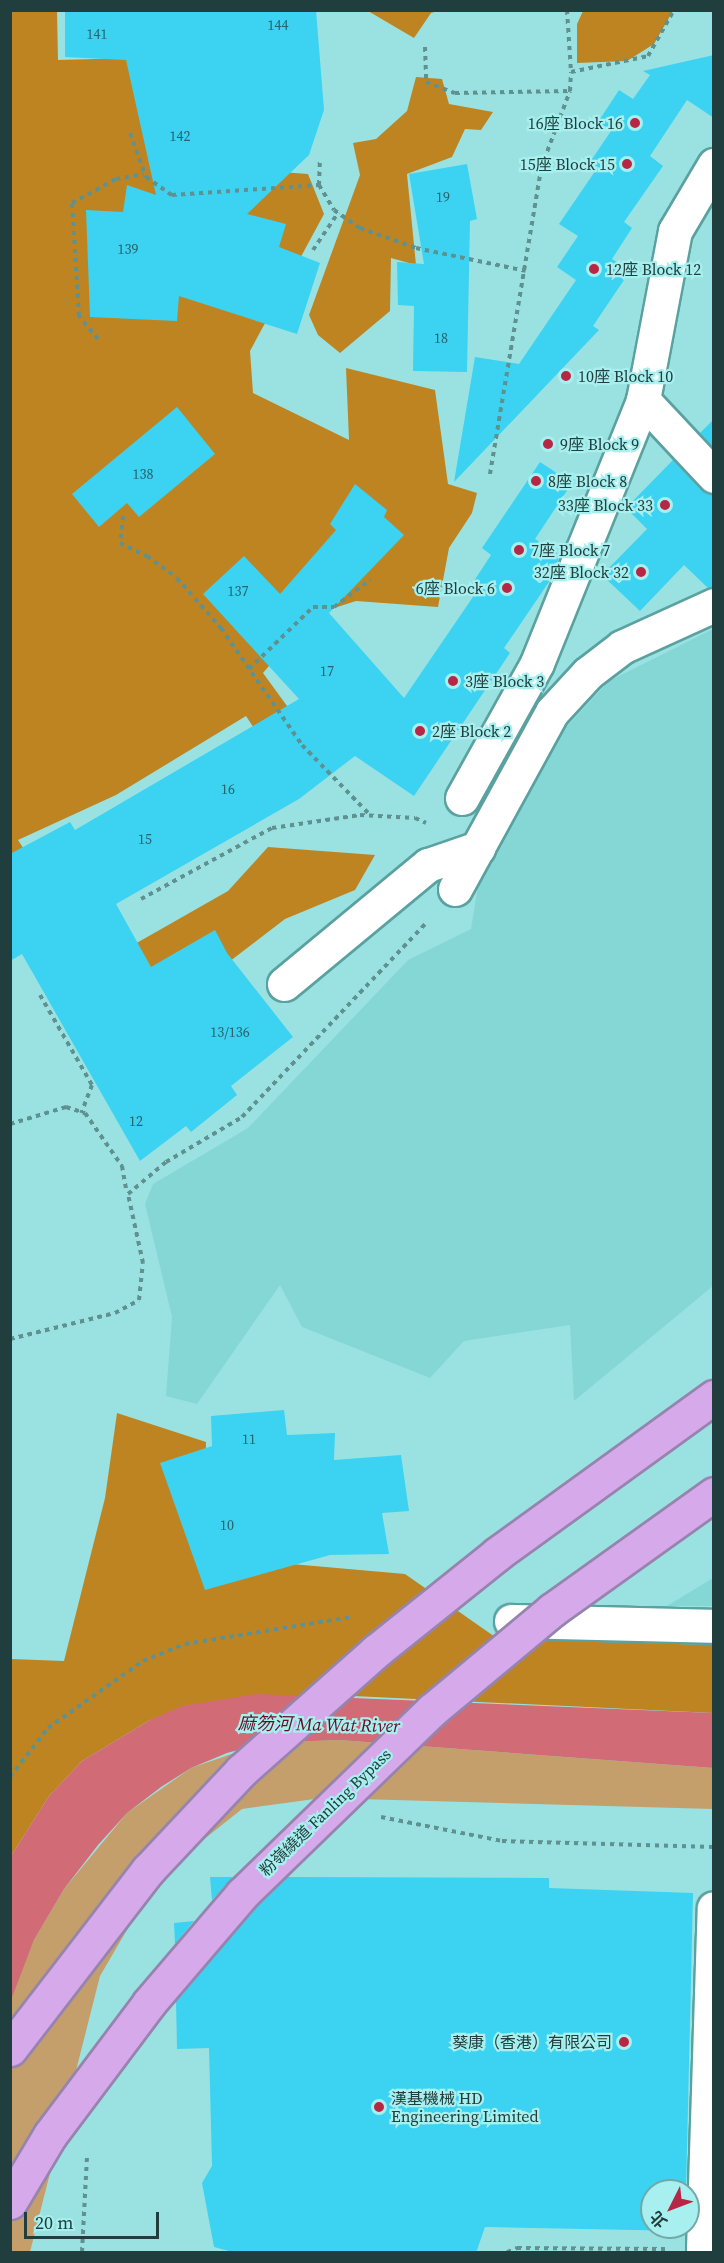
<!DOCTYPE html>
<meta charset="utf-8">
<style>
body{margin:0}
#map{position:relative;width:724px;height:2263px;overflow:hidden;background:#9ae2e1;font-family:"Source Serif 4","Noto Sans TC",serif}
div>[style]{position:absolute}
.built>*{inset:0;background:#85d7d6}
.green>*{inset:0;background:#c49f6c}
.forest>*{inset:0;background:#be8422}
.water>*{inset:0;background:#d16c76}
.building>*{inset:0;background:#3cd2f1}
.path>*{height:4px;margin-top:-2px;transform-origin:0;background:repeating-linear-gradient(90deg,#5e9190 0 4.5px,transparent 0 9px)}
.roads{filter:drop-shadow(2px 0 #5aa1a0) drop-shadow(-2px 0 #5aa1a0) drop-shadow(0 2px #5aa1a0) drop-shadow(0 -2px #5aa1a0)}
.minor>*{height:33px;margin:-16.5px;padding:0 16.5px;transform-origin:16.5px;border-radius:16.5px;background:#fff}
.bridges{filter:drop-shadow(2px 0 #9684ae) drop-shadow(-2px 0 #9684ae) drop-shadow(0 2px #9684ae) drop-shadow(0 -2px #9684ae)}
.highway-bridge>*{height:33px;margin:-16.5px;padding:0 16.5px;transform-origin:16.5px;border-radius:16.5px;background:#d6a9eb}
.dots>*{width:16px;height:16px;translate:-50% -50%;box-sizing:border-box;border:3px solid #a7f0ef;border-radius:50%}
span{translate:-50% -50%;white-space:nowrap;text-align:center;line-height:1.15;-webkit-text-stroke:4.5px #a7f0ef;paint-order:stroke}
.number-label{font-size:14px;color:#27636a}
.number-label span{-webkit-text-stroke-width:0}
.poi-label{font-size:16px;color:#203e3d}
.right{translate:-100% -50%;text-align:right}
.left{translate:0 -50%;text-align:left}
.street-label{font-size:16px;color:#203e3d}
.water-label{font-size:18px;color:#690a22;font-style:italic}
.frame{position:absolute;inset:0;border:12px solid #203e3d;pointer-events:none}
.north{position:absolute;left:640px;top:2179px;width:60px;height:60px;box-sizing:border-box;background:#a7f0ef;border:2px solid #71a9a8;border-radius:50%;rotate:228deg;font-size:16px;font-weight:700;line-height:24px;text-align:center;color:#203e3d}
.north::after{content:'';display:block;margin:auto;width:21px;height:27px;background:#b72645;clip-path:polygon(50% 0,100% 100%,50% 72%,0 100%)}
.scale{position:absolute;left:24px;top:2212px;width:135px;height:27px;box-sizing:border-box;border:3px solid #203e3d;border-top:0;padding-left:8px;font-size:18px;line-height:21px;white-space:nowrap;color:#203e3d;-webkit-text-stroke:4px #a7f0ef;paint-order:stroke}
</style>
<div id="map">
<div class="built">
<div style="clip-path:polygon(713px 629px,713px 1286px,574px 1401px,570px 1325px,464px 1341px,430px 1378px,302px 1327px,280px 1285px,197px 1404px,166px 1396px,172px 1317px,145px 1204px,153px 1184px,248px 1128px,408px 960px,471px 929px,480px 874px,545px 750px,609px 681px)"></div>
<div style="clip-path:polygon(713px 1578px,713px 1606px,667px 1606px)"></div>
</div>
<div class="green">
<div style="clip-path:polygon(339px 1740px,713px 1768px,713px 1809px,322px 1798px,242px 1809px,159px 1875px,100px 1976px,30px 2252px,11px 2252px,10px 2000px,34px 1940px,64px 1889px,127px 1813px,191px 1768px,263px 1743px)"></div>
</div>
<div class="forest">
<div style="clip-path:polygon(10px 11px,57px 11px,58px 60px,244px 55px,240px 169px,308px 174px,324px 214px,250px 351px,253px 393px,349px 440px,346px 368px,435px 390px,448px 484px,477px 493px,472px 513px,449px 548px,438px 607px,356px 601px,312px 615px,263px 673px,306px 732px,267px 748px,246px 716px,116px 795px,18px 840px,38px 871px,10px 887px)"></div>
<div style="clip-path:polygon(368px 11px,438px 11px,431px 13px,414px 38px)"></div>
<div style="clip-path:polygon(583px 11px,583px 10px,673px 11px,654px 44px,627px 61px,577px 63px,577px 24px)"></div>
<div style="clip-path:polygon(416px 77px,442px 79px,449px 104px,493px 112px,481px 130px,465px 129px,452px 157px,407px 174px,416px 265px,391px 258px,390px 311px,340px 353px,318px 335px,309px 315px,360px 175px,353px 143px,376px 139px,407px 111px)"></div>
<div style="clip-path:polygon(268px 847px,375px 855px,355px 890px,285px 919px,153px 1020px,112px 957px,228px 891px)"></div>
<div style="clip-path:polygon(117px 1413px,206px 1442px,203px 1577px,269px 1562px,405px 1574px,498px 1639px,713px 1645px,713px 1713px,311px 1694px,150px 1720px,82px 1761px,49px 1796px,11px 1856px,11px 1659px,64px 1661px,105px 1498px)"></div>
</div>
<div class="water">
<div style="clip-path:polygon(256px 1694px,713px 1713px,713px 1768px,339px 1740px,263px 1743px,227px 1753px,191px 1768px,161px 1787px,127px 1813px,98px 1845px,64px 1889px,34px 1940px,11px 2000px,11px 1856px,49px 1796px,82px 1761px,150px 1720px,182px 1706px)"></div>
</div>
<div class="building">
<div style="clip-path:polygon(65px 10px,316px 10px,324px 110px,309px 155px,247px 214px,286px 224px,279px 247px,320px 263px,297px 334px,179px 296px,177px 321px,90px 317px,86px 210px,123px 212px,127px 185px,156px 195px,126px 60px,65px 57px)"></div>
<div style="clip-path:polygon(714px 55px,714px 118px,687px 100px,650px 156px,663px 166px,624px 222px,632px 228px,612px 259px,630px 271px,593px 326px,599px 330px,454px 482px,475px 357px,519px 364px,576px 280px,557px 267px,578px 236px,559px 224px,598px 167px,590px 162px,611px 131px,598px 122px,619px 90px,633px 99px,650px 75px,643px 71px)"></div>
<div style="clip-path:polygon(467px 164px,477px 219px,470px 221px,467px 372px,413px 371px,414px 306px,398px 305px,397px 262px,424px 264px,409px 174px)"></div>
<div style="clip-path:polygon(177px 407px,215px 454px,139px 517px,127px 503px,99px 527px,72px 494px)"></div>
<div style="clip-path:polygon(714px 419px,714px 448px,700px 433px)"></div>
<div style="clip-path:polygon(673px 460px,700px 489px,714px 494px,714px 587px,708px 588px,684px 565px,640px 611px,602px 575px,647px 529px,626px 508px)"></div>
<div style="clip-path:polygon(540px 462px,572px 483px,535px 539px,560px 555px,551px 579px,504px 648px,510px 653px,414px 796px,355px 756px,299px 799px,116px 904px,151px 967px,215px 930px,227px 953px,293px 1037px,231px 1086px,237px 1095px,191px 1132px,186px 1126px,140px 1161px,22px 954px,10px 961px,10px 854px,70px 822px,75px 830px,299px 699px,203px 594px,244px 556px,280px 594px,336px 530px,330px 524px,355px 484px,387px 510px,384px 517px,404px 535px,329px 613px,404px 698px,477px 591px,470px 587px,491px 555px,482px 548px)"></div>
<div style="clip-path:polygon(284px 1410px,287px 1435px,335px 1433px,334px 1460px,401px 1455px,409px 1511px,382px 1513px,389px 1554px,330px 1555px,205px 1590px,160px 1463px,212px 1446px,211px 1416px)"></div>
<div style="clip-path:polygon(210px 1877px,233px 1877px,212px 1900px)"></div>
<div style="clip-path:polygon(287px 1877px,549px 1878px,549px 1888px,693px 1893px,686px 2191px,652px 2191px,652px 2227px,685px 2227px,685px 2231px,485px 2227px,476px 2253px,236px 2253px,214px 2247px,202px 2183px,212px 2166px,209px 2048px,177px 2049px,176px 2000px,256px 1907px)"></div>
<div style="clip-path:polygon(194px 1921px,175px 1944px,174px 1923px)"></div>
</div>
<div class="path">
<div style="left:567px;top:10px;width:62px;rotate:86.3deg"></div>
<div style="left:425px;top:47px;width:35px;rotate:88deg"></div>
<div style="left:426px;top:82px;width:31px;rotate:21deg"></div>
<div style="left:455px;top:93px;width:115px;rotate:-1deg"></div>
<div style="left:130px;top:133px;width:47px;rotate:70deg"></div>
<div style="left:146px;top:177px;width:32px;rotate:35deg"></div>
<div style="left:172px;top:195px;width:147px;rotate:-3.9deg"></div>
<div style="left:319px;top:185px;width:29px;rotate:59deg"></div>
<div style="left:334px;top:210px;width:32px;rotate:35deg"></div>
<div style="left:360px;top:228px;width:59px;rotate:19.7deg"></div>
<div style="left:416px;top:248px;width:112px;rotate:11.8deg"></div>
<div style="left:319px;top:185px;width:26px;rotate:-88deg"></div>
<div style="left:313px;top:250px;width:45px;rotate:-56deg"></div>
<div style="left:98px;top:339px;width:30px;rotate:-130deg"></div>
<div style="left:79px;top:316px;width:113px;rotate:-93.5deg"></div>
<div style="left:72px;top:203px;width:50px;rotate:-28.6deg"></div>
<div style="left:116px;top:179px;width:28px;rotate:-10deg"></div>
<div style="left:490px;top:474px;width:310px;rotate:-80.5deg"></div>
<div style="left:541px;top:168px;width:82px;rotate:-69.4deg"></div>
<div style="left:570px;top:91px;width:19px;rotate:-87deg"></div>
<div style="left:571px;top:72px;width:79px;rotate:-11.7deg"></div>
<div style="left:648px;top:56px;width:53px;rotate:-60.5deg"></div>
<div style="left:123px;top:516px;width:27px;rotate:96deg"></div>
<div style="left:120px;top:543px;width:30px;rotate:26deg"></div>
<div style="left:147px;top:556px;width:37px;rotate:36deg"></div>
<div style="left:177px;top:578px;width:67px;rotate:48.7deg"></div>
<div style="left:221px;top:628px;width:142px;rotate:55.3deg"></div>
<div style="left:302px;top:745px;width:98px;rotate:45.8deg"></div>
<div style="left:249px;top:669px;width:89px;rotate:-44.1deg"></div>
<div style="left:313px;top:607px;width:21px"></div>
<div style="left:334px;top:607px;width:46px;rotate:-37.1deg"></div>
<div style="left:141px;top:899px;width:149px;rotate:-28.5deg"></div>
<div style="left:272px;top:828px;width:89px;rotate:-8.4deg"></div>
<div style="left:360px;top:815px;width:55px;rotate:3.1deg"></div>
<div style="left:415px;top:818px;width:12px;rotate:24deg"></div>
<div style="left:40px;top:995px;width:104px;rotate:60deg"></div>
<div style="left:92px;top:1085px;width:30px;rotate:111deg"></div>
<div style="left:10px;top:1124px;width:59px;rotate:-16.9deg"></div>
<div style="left:66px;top:1107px;width:20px;rotate:18deg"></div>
<div style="left:85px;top:1113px;width:65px;rotate:55.1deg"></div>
<div style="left:122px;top:1166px;width:27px;rotate:80deg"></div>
<div style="left:10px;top:1339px;width:108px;rotate:-13.9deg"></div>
<div style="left:115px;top:1313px;width:27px;rotate:-28deg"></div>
<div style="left:139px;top:1300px;width:37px;rotate:-84deg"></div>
<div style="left:143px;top:1263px;width:71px;rotate:-102.3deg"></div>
<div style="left:128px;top:1194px;width:50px;rotate:-40.1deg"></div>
<div style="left:166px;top:1162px;width:88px;rotate:-30.6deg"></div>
<div style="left:242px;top:1117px;width:266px;rotate:-46.5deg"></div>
<div style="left:10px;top:1777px;width:62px;rotate:-52.2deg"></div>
<div style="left:48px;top:1728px;width:116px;rotate:-35.2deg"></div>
<div style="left:143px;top:1661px;width:45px;rotate:-22deg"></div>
<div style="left:185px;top:1644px;width:168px;rotate:-9.2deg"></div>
<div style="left:381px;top:1817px;width:123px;rotate:11.2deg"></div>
<div style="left:502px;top:1841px;width:212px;rotate:1.6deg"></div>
<div style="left:82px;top:2252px;width:97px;rotate:-87deg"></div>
<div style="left:507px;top:2252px;width:11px;rotate:-22deg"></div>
<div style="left:517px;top:2248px;width:148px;rotate:0.4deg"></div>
</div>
<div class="roads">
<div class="minor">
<div style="left:643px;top:400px;width:104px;rotate:46.9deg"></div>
<div style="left:462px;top:798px;width:154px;rotate:-60.9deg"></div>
<div style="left:537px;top:663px;width:284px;rotate:-68deg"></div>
<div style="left:643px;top:400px;width:172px;rotate:-79.3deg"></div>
<div style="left:675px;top:231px;width:77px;rotate:-59.4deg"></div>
<div style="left:455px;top:889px;width:202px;rotate:-61.3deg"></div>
<div style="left:552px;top:712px;width:53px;rotate:-47.3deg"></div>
<div style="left:588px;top:673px;width:43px;rotate:-37.4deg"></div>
<div style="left:622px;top:647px;width:101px;rotate:-24.5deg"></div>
<div style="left:284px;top:984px;width:187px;rotate:-39.6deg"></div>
<div style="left:428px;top:865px;width:53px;rotate:-18.8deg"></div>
<div style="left:511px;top:1621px;width:203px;rotate:1.4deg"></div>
<div style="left:703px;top:2249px;width:341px;rotate:-88.2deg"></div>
</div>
</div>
<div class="bridges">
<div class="highway-bridge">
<div style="left:10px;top:2049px;width:226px;rotate:-52.4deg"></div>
<div style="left:148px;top:1870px;width:136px;rotate:-46.8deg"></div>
<div style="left:241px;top:1771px;width:181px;rotate:-41.6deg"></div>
<div style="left:376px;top:1651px;width:155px;rotate:-38.7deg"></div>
<div style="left:497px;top:1554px;width:268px;rotate:-35.9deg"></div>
<div style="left:10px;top:2202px;width:78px;rotate:-59.2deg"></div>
<div style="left:50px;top:2135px;width:165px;rotate:-53.1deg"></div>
<div style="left:149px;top:2003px;width:143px;rotate:-49.5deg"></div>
<div style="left:242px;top:1894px;width:264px;rotate:-44.1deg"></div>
<div style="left:432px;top:1710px;width:156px;rotate:-39.8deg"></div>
<div style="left:552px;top:1610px;width:199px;rotate:-35.6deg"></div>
</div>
</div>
<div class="dots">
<div style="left:635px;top:123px;background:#b72645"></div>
<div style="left:627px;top:164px;background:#b72645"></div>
<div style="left:594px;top:269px;background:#b72645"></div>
<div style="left:566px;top:376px;background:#b72645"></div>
<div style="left:548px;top:444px;background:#b72645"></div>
<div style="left:536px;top:481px;background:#b72645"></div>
<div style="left:665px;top:505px;background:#b72645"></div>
<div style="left:519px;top:550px;background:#b72645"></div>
<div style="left:641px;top:572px;background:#b72645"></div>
<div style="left:507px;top:588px;background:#b72645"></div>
<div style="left:453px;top:681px;background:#b72645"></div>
<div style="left:420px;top:731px;background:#b72645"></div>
<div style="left:624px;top:2042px;background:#b72645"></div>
<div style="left:379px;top:2107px;background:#b72645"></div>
</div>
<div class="number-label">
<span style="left:278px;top:25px">144</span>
<span style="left:97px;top:34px">141</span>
<span style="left:180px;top:136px">142</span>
<span style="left:443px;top:197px">19</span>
<span style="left:128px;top:249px">139</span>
<span style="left:441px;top:338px">18</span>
<span style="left:143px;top:474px">138</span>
<span style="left:238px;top:591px">137</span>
<span style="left:327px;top:671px">17</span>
<span style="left:228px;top:789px">16</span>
<span style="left:145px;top:839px">15</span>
<span style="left:230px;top:1032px">13/136</span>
<span style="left:136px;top:1121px">12</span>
<span style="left:249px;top:1439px">11</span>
<span style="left:227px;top:1525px">10</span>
</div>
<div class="poi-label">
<span class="right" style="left:623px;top:123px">16座 Block 16</span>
<span class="right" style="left:615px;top:164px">15座 Block 15</span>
<span class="left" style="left:606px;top:269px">12座 Block 12</span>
<span class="left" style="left:578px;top:376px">10座 Block 10</span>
<span class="left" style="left:560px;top:444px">9座 Block 9</span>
<span class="left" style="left:548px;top:481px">8座 Block 8</span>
<span class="right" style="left:653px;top:505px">33座 Block 33</span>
<span class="left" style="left:531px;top:550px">7座 Block 7</span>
<span class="right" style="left:629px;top:572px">32座 Block 32</span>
<span class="right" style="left:495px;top:588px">6座 Block 6</span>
<span class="left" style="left:465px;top:681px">3座 Block 3</span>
<span class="left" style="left:432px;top:731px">2座 Block 2</span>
<span class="right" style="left:612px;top:2042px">葵康（香港）有限公司</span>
<span class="left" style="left:391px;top:2107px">漢基機械 HD<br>Engineering Limited</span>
</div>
<div class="street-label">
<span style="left:325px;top:1812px;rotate:-44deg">粉嶺繞道 Fanling Bypass</span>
</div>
<div class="water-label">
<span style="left:319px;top:1725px;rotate:1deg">麻笏河 Ma Wat River</span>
</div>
<div class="frame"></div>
<div class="north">北</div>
<div class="scale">20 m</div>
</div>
